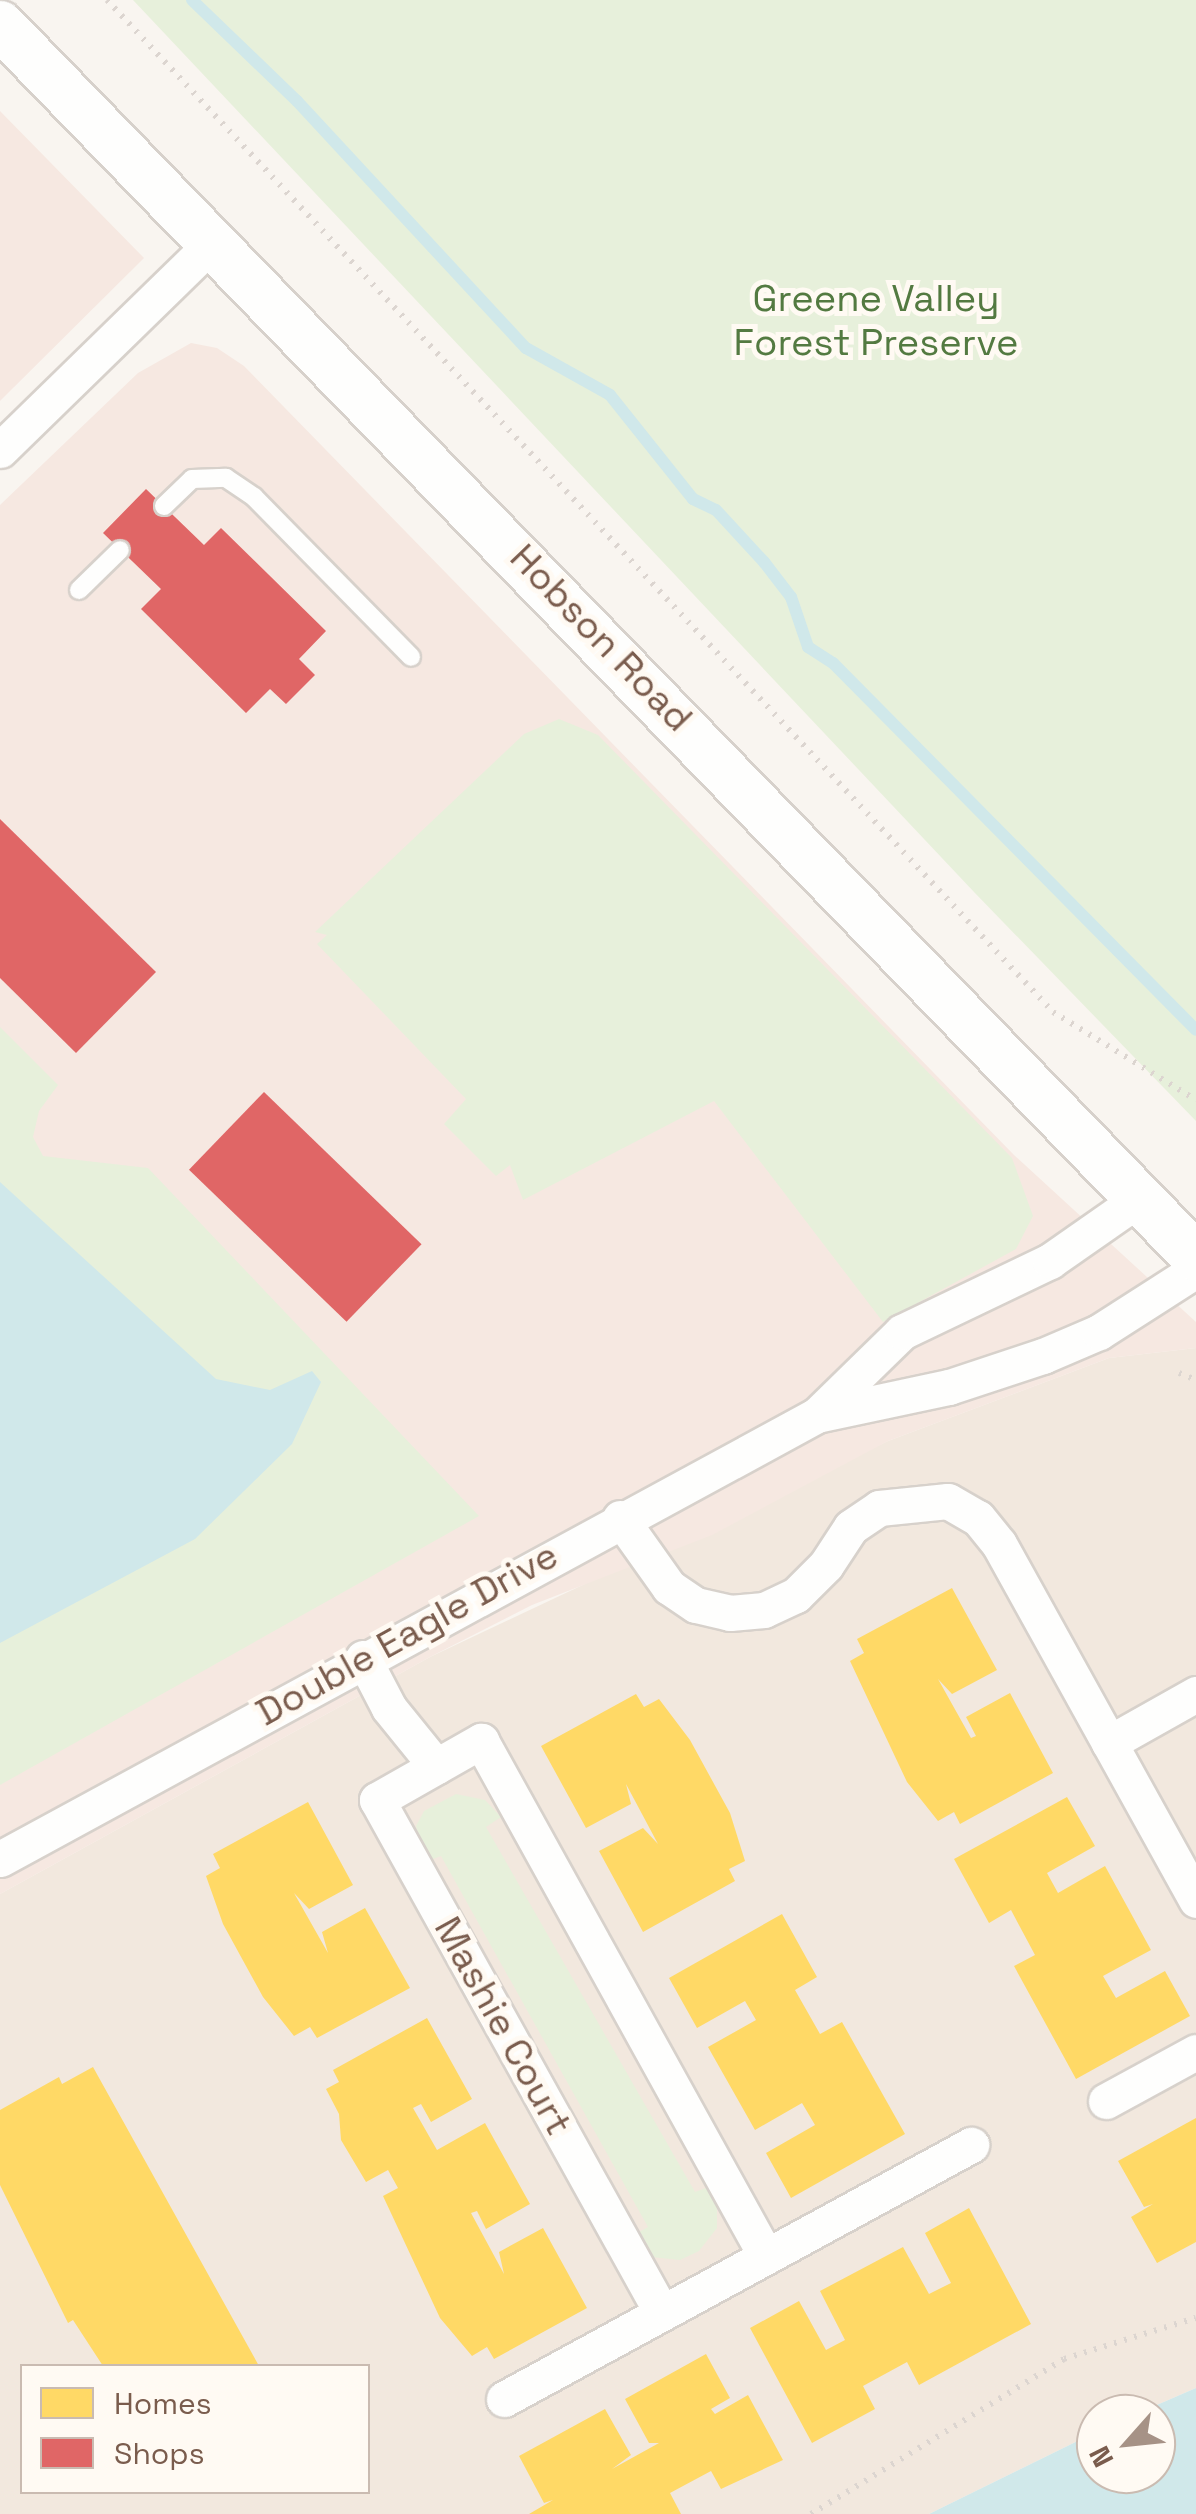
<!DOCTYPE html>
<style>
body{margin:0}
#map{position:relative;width:1196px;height:2514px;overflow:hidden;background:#f9f5f0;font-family:"Space Grotesk",sans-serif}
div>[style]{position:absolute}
.residential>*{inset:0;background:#f2e8de}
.commercial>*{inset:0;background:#f6e8e1}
.green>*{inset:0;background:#e7f0db}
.water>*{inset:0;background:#d0e8ea}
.homes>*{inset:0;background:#ffd966}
.shops>*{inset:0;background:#e06666;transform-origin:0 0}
.stream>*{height:12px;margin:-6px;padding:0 6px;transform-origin:6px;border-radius:6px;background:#d0e8ea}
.path>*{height:6px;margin-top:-3px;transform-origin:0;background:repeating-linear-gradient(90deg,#dcd5d0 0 2.5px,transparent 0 10.5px)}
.roads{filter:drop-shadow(2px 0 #d7d1cb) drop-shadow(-2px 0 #d7d1cb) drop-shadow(0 2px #d7d1cb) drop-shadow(0 -2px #d7d1cb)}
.service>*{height:18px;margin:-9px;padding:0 9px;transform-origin:9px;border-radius:9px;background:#fefefd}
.minor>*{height:35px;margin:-17.5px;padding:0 17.5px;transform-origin:17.5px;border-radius:17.5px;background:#fefefd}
.secondary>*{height:48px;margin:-24px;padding:0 24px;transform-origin:24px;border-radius:24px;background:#fefefd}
span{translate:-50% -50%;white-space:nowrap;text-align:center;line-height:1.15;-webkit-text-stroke:10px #fffaf3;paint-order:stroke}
.park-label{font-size:38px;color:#537a41}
.street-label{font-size:38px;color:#7a5c4d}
.legend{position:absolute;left:20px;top:2364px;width:350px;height:130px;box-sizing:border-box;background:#fffaf3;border:2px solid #cabbb1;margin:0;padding:12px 18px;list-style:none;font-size:30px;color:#7a5c4d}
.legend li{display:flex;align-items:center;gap:20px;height:50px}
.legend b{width:50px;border:2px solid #cabbb1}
.north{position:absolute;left:1076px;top:2394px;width:100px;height:100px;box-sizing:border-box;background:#fffaf3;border:2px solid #cabbb1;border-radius:50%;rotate:243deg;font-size:28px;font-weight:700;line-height:40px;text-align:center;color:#7a5c4d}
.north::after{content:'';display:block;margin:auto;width:35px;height:45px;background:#a69286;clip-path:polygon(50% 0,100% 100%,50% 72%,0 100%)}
</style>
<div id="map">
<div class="residential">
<div style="clip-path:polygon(evenodd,1196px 1348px,1196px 2388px,1136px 2414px,1096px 2414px,1096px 2432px,929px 2514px,0 2514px,0 1894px,430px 1657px,888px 1441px,1109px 1358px,1196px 1348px,22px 2366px,368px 2366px,368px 2492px,22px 2492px,22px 2366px)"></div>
</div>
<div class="commercial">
<div style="clip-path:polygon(0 111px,144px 258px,0 401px)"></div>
<div style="clip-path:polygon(191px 343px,217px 348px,244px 366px,1014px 1155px,1196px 1322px,1196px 1348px,1109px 1358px,888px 1441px,712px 1535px,532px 1605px,430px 1657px,0 1894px,0 505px,138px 373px)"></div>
</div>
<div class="green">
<div style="clip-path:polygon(133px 0,1196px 0,1196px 1121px,974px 892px)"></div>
<div style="clip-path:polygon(559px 719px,598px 735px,1012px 1158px,1033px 1216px,1016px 1249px,883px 1322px,714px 1101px,523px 1200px,510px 1165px,496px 1176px,444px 1124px,466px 1099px,317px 944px,327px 935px,315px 932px,524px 734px)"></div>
<div style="clip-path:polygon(0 1027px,58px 1085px,39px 1111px,33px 1137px,43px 1156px,148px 1168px,479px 1516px,0 1785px)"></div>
<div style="clip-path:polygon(456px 1794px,485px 1800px,501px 1817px,486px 1827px,695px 2192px,706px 2188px,717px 2201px,717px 2228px,699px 2251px,680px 2260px,651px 2257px,632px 2236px,648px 2227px,441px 1856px,425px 1862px,416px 1826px,424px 1811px)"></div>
</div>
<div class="water">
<div style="clip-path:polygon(0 1182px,216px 1379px,270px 1390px,312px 1371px,321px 1382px,292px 1444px,195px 1539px,0 1643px)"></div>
<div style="clip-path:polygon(1196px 2388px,1196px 2514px,929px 2514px,1096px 2432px,1096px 2474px,1156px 2474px,1156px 2414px,1136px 2414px)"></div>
</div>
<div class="homes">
<div style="clip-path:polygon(952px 1588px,997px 1670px,952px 1694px,938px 1679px,971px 1738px,976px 1736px,966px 1717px,1010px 1693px,1053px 1773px,960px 1824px,954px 1812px,938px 1821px,907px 1782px,850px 1661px,864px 1653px,857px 1639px)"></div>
<div style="clip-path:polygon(636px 1694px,644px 1707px,659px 1699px,690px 1740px,730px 1813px,745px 1861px,729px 1869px,735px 1881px,643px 1932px,599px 1851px,643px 1828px,658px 1844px,626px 1784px,631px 1804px,586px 1828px,541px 1746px)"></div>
<div style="clip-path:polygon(1067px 1797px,1095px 1846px,1047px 1873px,1058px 1893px,1105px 1866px,1151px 1950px,1103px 1976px,1116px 1998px,1165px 1971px,1190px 2016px,1076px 2079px,1014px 1966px,1035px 1955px,1011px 1910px,989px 1923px,954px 1859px)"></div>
<div style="clip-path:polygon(308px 1802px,353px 1885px,309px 1909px,294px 1893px,328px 1953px,322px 1932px,365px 1908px,410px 1988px,317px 2038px,310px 2027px,294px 2036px,263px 1997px,223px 1924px,206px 1876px,220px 1868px,213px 1854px)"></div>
<div style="clip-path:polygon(782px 1914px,817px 1977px,795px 1990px,820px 2034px,842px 2022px,905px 2134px,791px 2198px,766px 2153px,815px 2125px,802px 2103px,755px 2130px,708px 2047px,756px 2020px,745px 2001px,697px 2028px,669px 1978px)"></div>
<div style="clip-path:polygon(427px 2018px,472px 2099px,431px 2122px,421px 2104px,413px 2108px,437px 2150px,485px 2123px,530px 2204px,486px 2229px,477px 2211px,471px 2213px,504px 2274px,499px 2252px,543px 2228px,587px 2308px,494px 2359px,487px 2347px,472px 2356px,440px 2318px,383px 2196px,398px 2188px,388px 2170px,366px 2182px,341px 2140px,339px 2114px,326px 2089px,339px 2082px,333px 2070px)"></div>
<div style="clip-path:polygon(93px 2067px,259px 2366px,103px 2366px,73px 2320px,68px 2323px,0 2185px,0 2110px,59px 2077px,62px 2084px)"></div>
<div style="clip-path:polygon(1196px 2118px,1196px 2242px,1157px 2263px,1131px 2217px,1153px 2204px,1144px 2207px,1118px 2161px)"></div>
<div style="clip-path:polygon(969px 2208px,1031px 2324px,919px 2385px,907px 2362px,863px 2386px,875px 2409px,812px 2443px,750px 2328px,799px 2301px,826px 2350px,845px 2340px,820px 2291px,903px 2247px,929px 2294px,951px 2283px,925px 2233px)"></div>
<div style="clip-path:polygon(706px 2354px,730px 2398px,711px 2409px,715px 2414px,748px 2395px,783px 2460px,721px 2489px,711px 2471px,670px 2493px,681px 2514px,529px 2514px,553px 2500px,544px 2503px,519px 2456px,605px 2409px,631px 2455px,612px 2469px,659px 2443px,649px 2443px,625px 2399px)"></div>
</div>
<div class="shops">
<div style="clip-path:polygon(146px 489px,204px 545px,221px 528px,326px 631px,299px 659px,315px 675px,286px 704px,270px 689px,246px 713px,141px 609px,161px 589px,103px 533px)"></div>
<div style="clip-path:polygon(0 819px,156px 972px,76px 1053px,0 978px)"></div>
<div style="left:264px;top:1092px;width:219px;height:108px;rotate:44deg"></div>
</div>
<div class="stream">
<div style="left:192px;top:0;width:146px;rotate:43.9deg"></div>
<div style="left:297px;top:101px;width:337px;rotate:47.2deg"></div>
<div style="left:526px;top:348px;width:96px;rotate:29.2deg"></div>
<div style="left:610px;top:395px;width:133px;rotate:51.4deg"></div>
<div style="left:693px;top:499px;width:25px;rotate:26deg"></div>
<div style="left:716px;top:510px;width:71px;rotate:47.3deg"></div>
<div style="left:764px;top:562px;width:44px;rotate:52.4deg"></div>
<div style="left:791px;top:597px;width:53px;rotate:71.2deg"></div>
<div style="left:808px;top:647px;width:30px;rotate:33deg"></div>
<div style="left:833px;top:663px;width:516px;rotate:45.31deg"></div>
</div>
<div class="path">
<div style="left:107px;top:0;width:1385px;rotate:46.93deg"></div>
<div style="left:1053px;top:1012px;width:168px;rotate:31.6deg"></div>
<div style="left:1179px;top:1373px;width:18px;rotate:22deg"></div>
<div style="left:811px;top:2514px;width:297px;rotate:-31.5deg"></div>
<div style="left:1064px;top:2359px;width:138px;rotate:-17.3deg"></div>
</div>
<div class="roads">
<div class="service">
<div style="left:164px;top:506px;width:39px;rotate:-44deg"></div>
<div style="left:192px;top:479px;width:34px;rotate:-2deg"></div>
<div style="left:226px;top:478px;width:34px;rotate:34deg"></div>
<div style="left:254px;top:497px;width:224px;rotate:45.5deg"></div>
<div style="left:79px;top:590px;width:57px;rotate:-44.3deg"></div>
</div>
<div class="minor">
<div style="left:0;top:450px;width:299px;rotate:-44.3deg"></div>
<div style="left:818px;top:1414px;width:117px;rotate:-44.3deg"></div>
<div style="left:902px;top:1332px;width:164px;rotate:-25.6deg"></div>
<div style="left:1050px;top:1261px;width:108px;rotate:-34.9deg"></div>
<div style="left:620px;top:1518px;width:85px;rotate:54.6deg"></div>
<div style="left:669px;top:1587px;width:32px;rotate:34deg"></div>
<div style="left:696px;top:1605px;width:35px;rotate:13deg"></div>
<div style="left:730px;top:1613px;width:34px;rotate:-5deg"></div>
<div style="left:764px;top:1610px;width:35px;rotate:-25deg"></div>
<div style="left:796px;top:1595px;width:42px;rotate:-45deg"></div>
<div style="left:826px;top:1565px;width:45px;rotate:-56.7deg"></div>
<div style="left:851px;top:1527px;width:34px;rotate:-34deg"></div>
<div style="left:879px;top:1508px;width:69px;rotate:-5.8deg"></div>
<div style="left:948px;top:1501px;width:34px;rotate:30deg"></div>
<div style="left:978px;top:1518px;width:33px;rotate:51deg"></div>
<div style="left:999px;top:1544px;width:407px;rotate:61deg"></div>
<div style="left:363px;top:1658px;width:56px;rotate:62.5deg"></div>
<div style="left:389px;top:1708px;width:75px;rotate:51deg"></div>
<div style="left:1109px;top:1743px;width:100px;rotate:-29.4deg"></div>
<div style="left:0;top:1859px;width:930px;rotate:-28.52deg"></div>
<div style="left:817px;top:1415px;width:135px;rotate:-12deg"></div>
<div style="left:949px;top:1387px;width:99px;rotate:-18.3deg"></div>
<div style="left:1043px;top:1356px;width:61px;rotate:-23.2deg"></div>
<div style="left:1099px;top:1332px;width:115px;rotate:-32.6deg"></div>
<div style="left:1106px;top:2101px;width:102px;rotate:-28.6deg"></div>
<div style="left:662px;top:2313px;width:587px;rotate:-119.05deg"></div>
<div style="left:377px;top:1800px;width:120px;rotate:-29.6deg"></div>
<div style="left:481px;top:1741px;width:589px;rotate:61.04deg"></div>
<div style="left:504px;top:2399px;width:532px;rotate:-28.54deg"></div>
</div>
<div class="secondary">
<div style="left:0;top:25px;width:1717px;rotate:45.85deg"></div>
</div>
</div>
<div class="park-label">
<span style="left:876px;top:321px">Greene Valley<br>Forest Preserve</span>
</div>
<div class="street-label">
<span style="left:601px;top:638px;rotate:46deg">Hobson Road</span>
<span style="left:407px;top:1634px;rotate:-29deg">Double Eagle Drive</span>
<span style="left:503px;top:2026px;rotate:61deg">Mashie Court</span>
</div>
<ul class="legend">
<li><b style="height:28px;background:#ffd966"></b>Homes</li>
<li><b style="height:28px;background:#e06666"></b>Shops</li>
</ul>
<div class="north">N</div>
</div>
